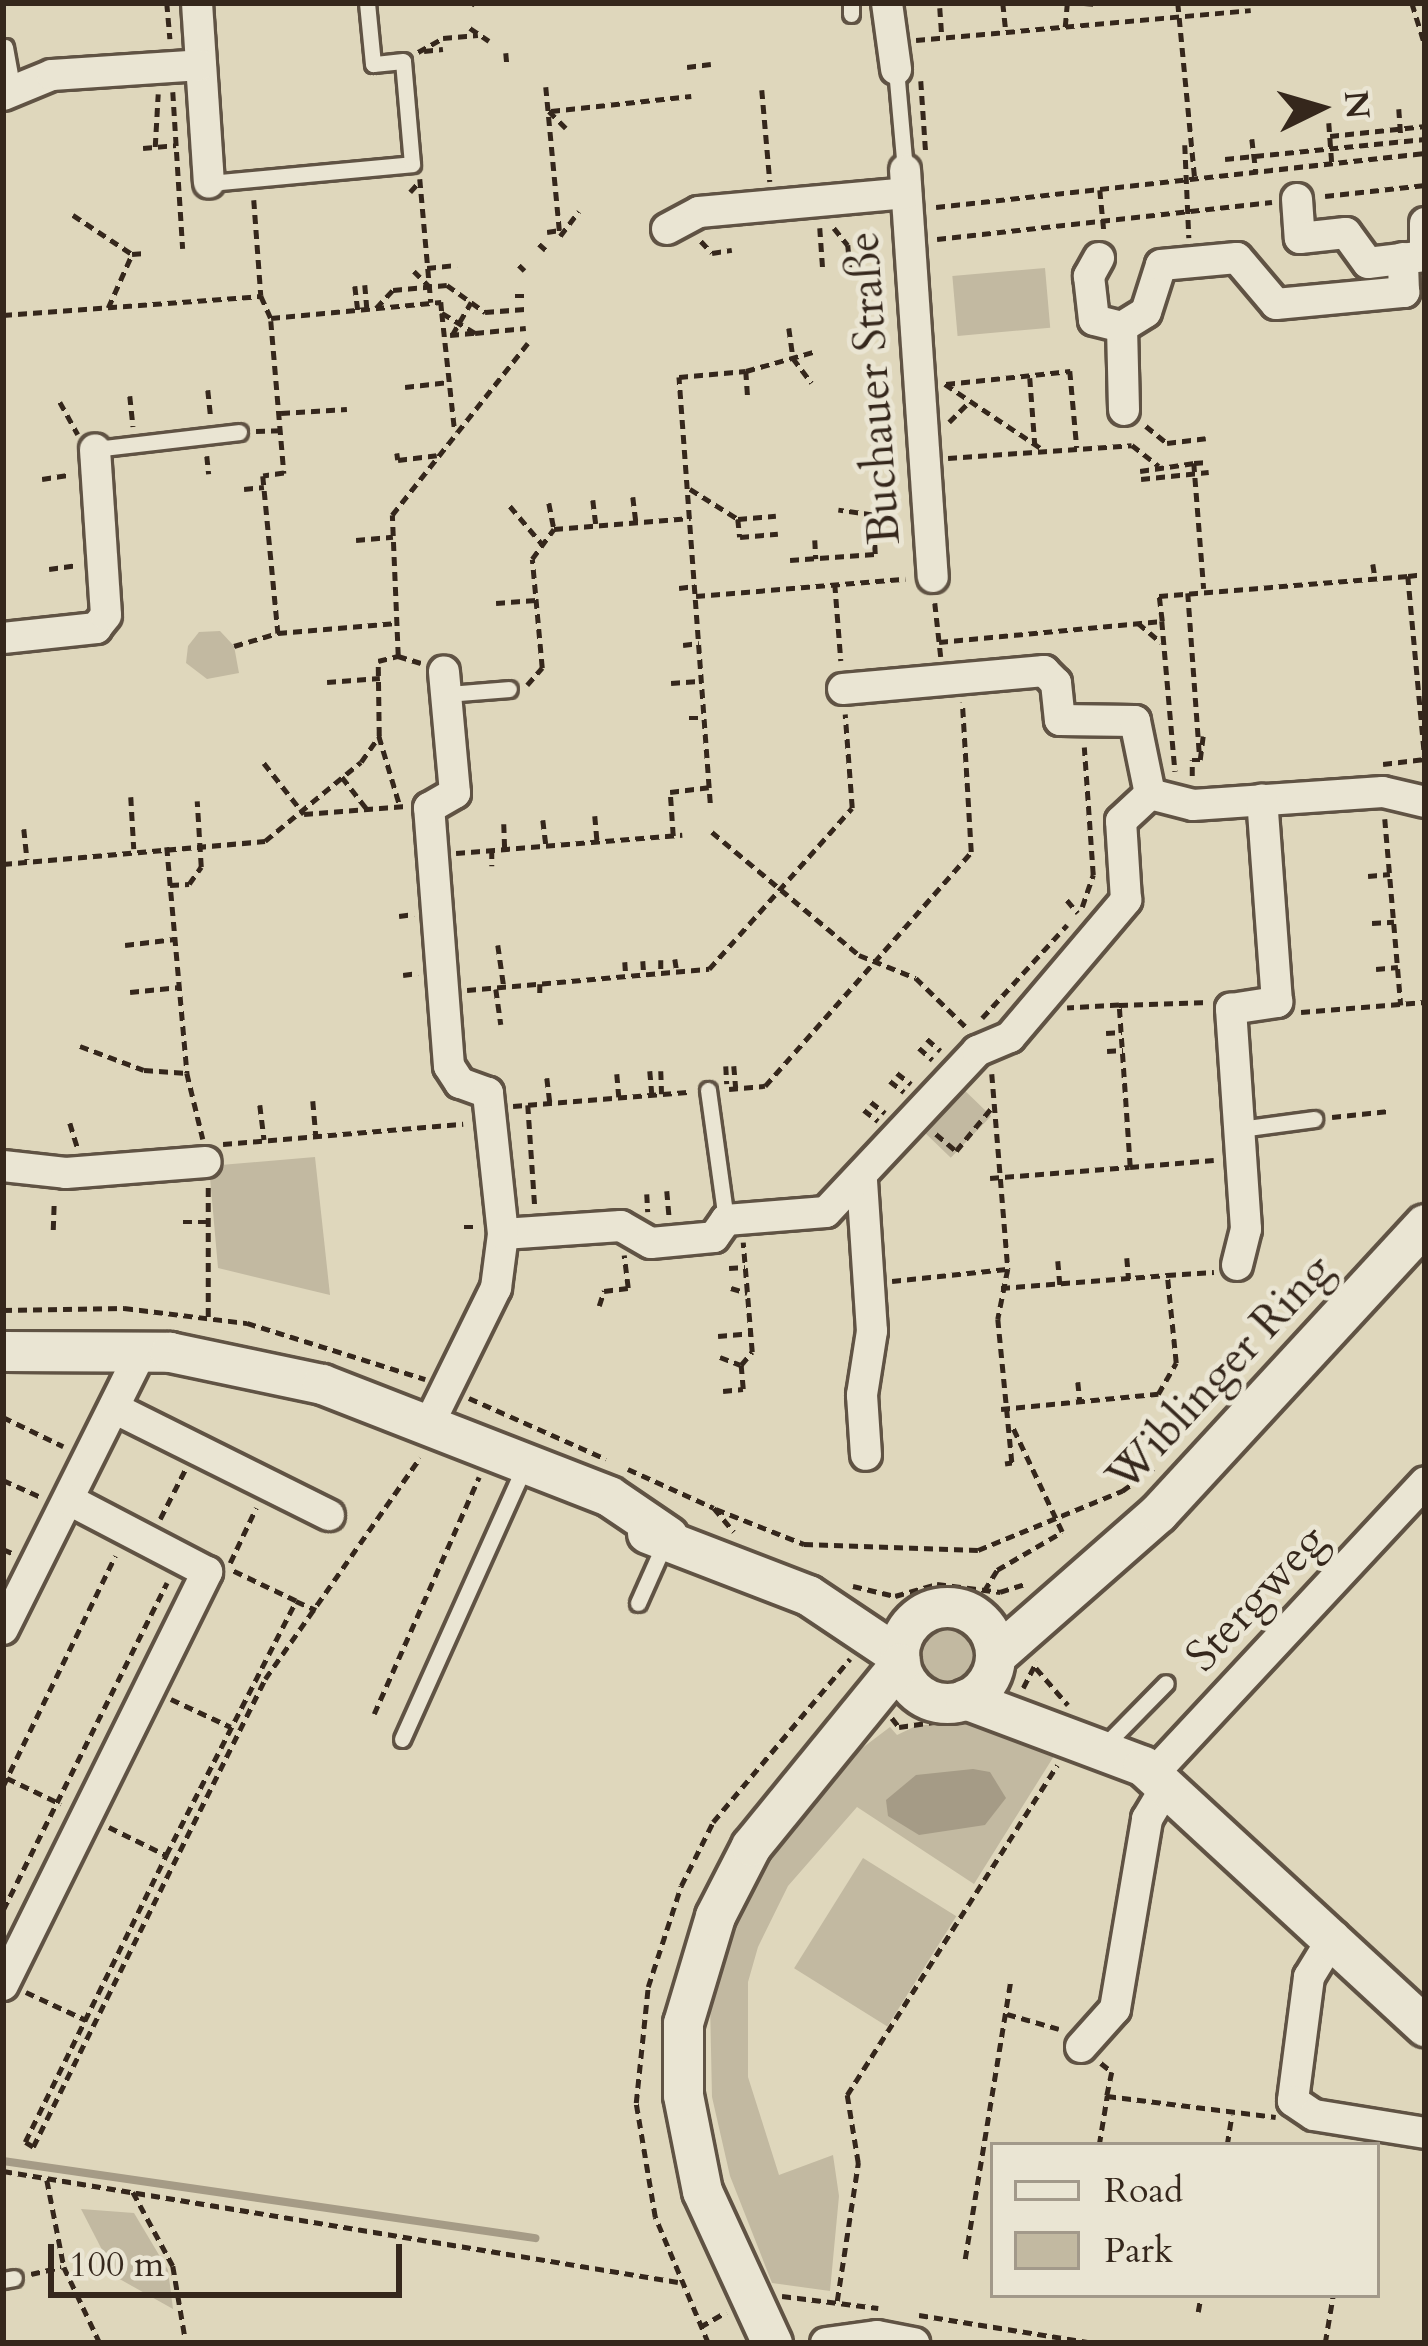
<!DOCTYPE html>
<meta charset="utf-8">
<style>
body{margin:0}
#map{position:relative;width:1428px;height:2346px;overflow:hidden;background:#dfd7bc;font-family:Cardo,serif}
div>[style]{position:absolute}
.green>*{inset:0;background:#c2b9a1;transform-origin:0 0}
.round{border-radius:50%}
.water>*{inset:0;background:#a59b86}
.stream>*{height:8px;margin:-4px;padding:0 4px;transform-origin:4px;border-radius:4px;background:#a59b86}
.path>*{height:4.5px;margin-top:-2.25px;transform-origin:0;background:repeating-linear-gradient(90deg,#35271c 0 9px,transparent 0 15px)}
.roads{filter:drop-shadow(3px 0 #605344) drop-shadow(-3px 0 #605344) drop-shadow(0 3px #605344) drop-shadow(0 -3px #605344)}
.lane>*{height:15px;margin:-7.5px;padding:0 7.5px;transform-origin:7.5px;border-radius:7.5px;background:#eae5d3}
.street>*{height:30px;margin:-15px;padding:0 15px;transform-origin:15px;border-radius:15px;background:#eae5d3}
.secondary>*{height:39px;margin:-19.5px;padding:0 19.5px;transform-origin:19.5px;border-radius:19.5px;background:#eae5d3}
.secondary>.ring{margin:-19.5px;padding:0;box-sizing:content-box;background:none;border:39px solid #eae5d3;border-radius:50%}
.path-bridge>*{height:4.5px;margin-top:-2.25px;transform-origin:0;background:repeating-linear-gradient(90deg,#35271c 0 9px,transparent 0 15px)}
span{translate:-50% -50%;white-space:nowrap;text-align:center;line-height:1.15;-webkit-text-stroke:10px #eae5d3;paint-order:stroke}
.street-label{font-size:45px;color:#35271c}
.frame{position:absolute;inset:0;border:6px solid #35271c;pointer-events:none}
.legend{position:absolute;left:990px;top:2142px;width:390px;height:156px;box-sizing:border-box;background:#eae5d3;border:3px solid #a2998a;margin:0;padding:15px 21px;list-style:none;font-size:36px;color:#35271c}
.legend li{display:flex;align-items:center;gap:24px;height:60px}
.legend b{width:60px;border:3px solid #a2998a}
.north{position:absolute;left:1260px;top:48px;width:120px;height:120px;-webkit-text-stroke:9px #eae5d3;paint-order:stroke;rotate:85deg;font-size:33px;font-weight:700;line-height:48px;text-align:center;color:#35271c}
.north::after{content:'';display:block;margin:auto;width:42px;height:54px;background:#35271c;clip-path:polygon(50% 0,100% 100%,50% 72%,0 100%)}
.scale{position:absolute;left:48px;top:2244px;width:354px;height:54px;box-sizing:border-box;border:6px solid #35271c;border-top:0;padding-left:15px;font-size:36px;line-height:42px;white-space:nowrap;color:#35271c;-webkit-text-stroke:9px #eae5d3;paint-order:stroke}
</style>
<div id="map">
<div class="green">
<div style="left:1045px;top:268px;width:60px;height:93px;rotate:85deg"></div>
<div style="clip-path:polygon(220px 631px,234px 646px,239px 673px,207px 679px,186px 663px,188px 646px,199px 632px)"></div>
<div style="left:958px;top:1084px;width:46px;height:58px;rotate:44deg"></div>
<div style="clip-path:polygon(315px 1157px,330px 1295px,218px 1268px,209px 1166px)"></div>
<div class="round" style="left:912px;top:1619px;width:70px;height:70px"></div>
<div style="clip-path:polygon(978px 1724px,1054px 1756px,974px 1884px,857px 1807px,788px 1886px,758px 1947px,748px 1982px,748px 2077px,779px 2175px,833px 2155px,839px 2196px,830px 2291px,772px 2283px,730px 2176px,712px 2097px,710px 2002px,725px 1941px,765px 1855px,853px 1755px,890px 1727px,897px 1735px,918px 1725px)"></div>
<div style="left:863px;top:1858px;width:110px;height:130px;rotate:32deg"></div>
<div style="clip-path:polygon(81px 2209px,134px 2213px,168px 2270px,173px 2309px,116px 2277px)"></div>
</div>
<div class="water">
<div style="clip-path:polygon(973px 1769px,990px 1772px,1006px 1798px,985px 1825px,919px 1835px,888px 1816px,886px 1800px,916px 1775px)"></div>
</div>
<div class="stream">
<div style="left:3px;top:2161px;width:538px;rotate:8.24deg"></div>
</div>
<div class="path">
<div style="left:167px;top:3px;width:36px;rotate:85deg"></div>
<div style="left:473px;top:3px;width:3px;rotate:45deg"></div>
<div style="left:1003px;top:3px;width:29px;rotate:84deg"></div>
<div style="left:1084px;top:3px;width:13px;rotate:4deg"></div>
<div style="left:1097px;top:3px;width:17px"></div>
<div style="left:1178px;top:3px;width:179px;rotate:84.5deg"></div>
<div style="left:1412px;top:3px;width:44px;rotate:72.8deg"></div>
<div style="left:940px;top:8px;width:29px;rotate:86deg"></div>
<div style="left:1065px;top:27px;width:24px;rotate:-85deg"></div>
<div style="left:470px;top:28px;width:23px;rotate:34deg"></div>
<div style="left:916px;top:40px;width:336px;rotate:-5.1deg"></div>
<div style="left:424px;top:51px;width:19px;rotate:-6deg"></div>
<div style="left:418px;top:52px;width:29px;rotate:-29deg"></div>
<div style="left:443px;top:38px;width:35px;rotate:-5deg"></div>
<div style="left:506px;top:53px;width:12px;rotate:85deg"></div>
<div style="left:687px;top:67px;width:24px;rotate:-7deg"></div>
<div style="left:921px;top:81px;width:73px;rotate:86.1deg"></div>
<div style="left:546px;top:87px;width:150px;rotate:84.6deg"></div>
<div style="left:762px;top:90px;width:92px;rotate:85deg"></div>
<div style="left:173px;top:92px;width:157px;rotate:86.4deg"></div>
<div style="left:1399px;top:109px;width:30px;rotate:86deg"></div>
<div style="left:549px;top:111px;width:24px;rotate:45deg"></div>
<div style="left:551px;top:111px;width:141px;rotate:-6.1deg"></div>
<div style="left:1329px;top:123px;width:41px;rotate:85.8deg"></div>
<div style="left:1330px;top:136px;width:96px;rotate:-6deg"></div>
<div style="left:1252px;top:139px;width:34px;rotate:83deg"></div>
<div style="left:1185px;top:145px;width:93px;rotate:87.5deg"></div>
<div style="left:155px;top:147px;width:53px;rotate:-86.8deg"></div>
<div style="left:143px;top:148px;width:33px;rotate:-5deg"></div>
<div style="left:1225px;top:159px;width:201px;rotate:-5.7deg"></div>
<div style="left:420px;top:179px;width:124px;rotate:84.9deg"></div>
<div style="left:1100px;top:190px;width:41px;rotate:84.4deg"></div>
<div style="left:410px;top:192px;width:15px;rotate:-48deg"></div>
<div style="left:1325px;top:196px;width:101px;rotate:-6.3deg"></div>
<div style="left:254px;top:200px;width:96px;rotate:85.8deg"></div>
<div style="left:936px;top:207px;width:492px;rotate:-6.3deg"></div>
<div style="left:73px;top:215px;width:71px;rotate:33.5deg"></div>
<div style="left:132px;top:254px;width:13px;rotate:-4deg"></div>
<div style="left:820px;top:228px;width:43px;rotate:86deg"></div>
<div style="left:834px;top:228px;width:22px;rotate:51deg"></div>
<div style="left:848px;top:245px;width:24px;rotate:85deg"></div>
<div style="left:547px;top:232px;width:13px;rotate:-9deg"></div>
<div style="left:560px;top:236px;width:31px;rotate:-53deg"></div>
<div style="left:937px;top:239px;width:337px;rotate:-6.3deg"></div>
<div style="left:701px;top:241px;width:16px;rotate:47deg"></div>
<div style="left:712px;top:253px;width:20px;rotate:-9deg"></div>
<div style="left:539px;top:244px;width:9px;rotate:41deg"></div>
<div style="left:519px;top:265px;width:8px;rotate:45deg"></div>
<div style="left:427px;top:268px;width:30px;rotate:-6deg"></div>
<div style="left:414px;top:271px;width:21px;rotate:45deg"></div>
<div style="left:365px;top:285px;width:24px;rotate:85deg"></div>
<div style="left:355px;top:286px;width:24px;rotate:83deg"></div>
<div style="left:515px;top:296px;width:9px"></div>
<div style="left:108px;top:308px;width:59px;rotate:-66deg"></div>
<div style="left:376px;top:308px;width:25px;rotate:-47deg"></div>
<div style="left:393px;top:290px;width:54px;rotate:-5.3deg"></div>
<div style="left:447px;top:285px;width:47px;rotate:35.4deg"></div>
<div style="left:485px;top:312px;width:40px;rotate:-4.3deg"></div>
<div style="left:442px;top:313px;width:120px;rotate:83.8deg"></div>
<div style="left:3px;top:315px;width:259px;rotate:-4.2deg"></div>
<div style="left:261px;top:296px;width:24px;rotate:66deg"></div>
<div style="left:271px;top:318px;width:171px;rotate:-5.4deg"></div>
<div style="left:441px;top:302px;width:11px;rotate:85deg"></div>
<div style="left:442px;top:313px;width:39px;rotate:31deg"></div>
<div style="left:475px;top:333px;width:51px;rotate:-5.6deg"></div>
<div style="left:271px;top:321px;width:153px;rotate:85.1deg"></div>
<div style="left:284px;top:473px;width:21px;rotate:172deg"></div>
<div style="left:263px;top:476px;width:158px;rotate:84.5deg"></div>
<div style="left:278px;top:633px;width:119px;rotate:-4.8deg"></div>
<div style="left:789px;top:328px;width:30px;rotate:82deg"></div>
<div style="left:793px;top:358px;width:31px;rotate:53deg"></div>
<div style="left:450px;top:335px;width:25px;rotate:-5deg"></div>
<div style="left:452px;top:335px;width:38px;rotate:-60deg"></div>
<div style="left:746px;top:371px;width:27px;rotate:86deg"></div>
<div style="left:1030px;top:378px;width:66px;rotate:85.7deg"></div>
<div style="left:945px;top:384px;width:120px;rotate:33.8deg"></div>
<div style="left:946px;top:384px;width:125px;rotate:-6deg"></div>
<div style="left:1070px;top:371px;width:77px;rotate:84.8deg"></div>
<div style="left:405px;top:387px;width:44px;rotate:-6.5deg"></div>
<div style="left:208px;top:390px;width:28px;rotate:84deg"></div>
<div style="left:130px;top:396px;width:31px;rotate:84deg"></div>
<div style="left:60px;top:402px;width:37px;rotate:61deg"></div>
<div style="left:281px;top:413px;width:66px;rotate:-3.5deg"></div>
<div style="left:949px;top:422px;width:30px;rotate:-45deg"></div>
<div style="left:1146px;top:426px;width:27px;rotate:39deg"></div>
<div style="left:1167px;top:443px;width:39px;rotate:-7deg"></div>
<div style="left:256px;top:431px;width:25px;rotate:-2deg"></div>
<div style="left:397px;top:453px;width:7px;rotate:82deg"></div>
<div style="left:398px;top:460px;width:39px;rotate:-7deg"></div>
<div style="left:207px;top:456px;width:18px;rotate:84deg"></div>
<div style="left:948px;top:458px;width:184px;rotate:-4deg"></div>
<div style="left:1132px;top:445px;width:34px;rotate:38deg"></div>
<div style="left:1194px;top:463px;width:14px;rotate:-4deg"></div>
<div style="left:1140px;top:471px;width:55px;rotate:-8.4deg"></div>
<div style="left:1194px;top:463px;width:126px;rotate:85.5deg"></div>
<div style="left:42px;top:479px;width:26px;rotate:-9deg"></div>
<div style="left:244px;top:489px;width:20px;rotate:-6deg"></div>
<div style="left:690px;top:489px;width:57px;rotate:32deg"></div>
<div style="left:738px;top:519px;width:38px;rotate:-5deg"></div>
<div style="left:633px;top:497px;width:24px;rotate:83deg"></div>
<div style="left:593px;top:500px;width:24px;rotate:83deg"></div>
<div style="left:549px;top:503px;width:26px;rotate:79deg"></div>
<div style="left:510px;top:506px;width:51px;rotate:49.8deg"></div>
<div style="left:738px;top:519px;width:18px;rotate:84deg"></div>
<div style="left:740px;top:537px;width:38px;rotate:-5deg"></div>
<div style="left:356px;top:540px;width:37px;rotate:-5deg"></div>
<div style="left:815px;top:540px;width:19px;rotate:87deg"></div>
<div style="left:790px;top:560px;width:85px;rotate:-4deg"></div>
<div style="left:875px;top:554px;width:39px;rotate:-93deg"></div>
<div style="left:873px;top:515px;width:35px;rotate:-172deg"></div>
<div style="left:1373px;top:564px;width:13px;rotate:81deg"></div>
<div style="left:49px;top:569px;width:29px;rotate:-8deg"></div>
<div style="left:1408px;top:576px;width:17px;rotate:-7deg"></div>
<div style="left:835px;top:584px;width:77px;rotate:85.5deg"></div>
<div style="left:679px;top:588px;width:16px;rotate:-7deg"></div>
<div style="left:1188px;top:593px;width:167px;rotate:85.9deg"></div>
<div style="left:1200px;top:760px;width:24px;rotate:-83deg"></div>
<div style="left:696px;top:596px;width:210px;rotate:-4.7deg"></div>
<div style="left:496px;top:603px;width:40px;rotate:-4.3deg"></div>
<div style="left:935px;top:603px;width:54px;rotate:83.7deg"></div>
<div style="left:1162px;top:621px;width:151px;rotate:85deg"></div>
<div style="left:1138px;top:623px;width:30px;rotate:40deg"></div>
<div style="left:939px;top:642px;width:224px;rotate:-5.4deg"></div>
<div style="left:1162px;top:621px;width:25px;rotate:-97deg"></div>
<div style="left:1159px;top:596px;width:250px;rotate:-4.6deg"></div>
<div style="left:1408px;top:576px;width:185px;rotate:84.7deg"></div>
<div style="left:683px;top:645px;width:16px;rotate:-7deg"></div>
<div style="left:234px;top:646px;width:46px;rotate:-16.5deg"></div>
<div style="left:398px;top:656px;width:24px;rotate:17deg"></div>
<div style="left:327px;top:682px;width:53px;rotate:-4.3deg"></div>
<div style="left:671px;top:683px;width:31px;rotate:-4deg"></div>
<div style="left:527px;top:685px;width:23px;rotate:-49deg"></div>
<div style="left:542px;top:668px;width:109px;rotate:-95.2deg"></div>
<div style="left:532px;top:559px;width:37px;rotate:-54deg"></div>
<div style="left:554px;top:529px;width:137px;rotate:-4.6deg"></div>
<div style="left:689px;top:718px;width:15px"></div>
<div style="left:379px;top:736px;width:73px;rotate:73.3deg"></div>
<div style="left:264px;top:763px;width:65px;rotate:51.9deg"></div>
<div style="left:304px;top:814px;width:102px;rotate:-4.5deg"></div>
<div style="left:1383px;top:764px;width:42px;rotate:-6.8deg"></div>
<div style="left:1192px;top:776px;width:16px;rotate:-90deg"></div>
<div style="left:1192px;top:760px;width:8px"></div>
<div style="left:342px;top:777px;width:41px;rotate:52deg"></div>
<div style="left:131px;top:797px;width:52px;rotate:86.7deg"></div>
<div style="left:710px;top:803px;width:427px;rotate:-94.2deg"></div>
<div style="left:679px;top:377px;width:67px;rotate:-5.1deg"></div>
<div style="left:746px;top:371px;width:70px;rotate:-15.8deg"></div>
<div style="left:595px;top:816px;width:24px;rotate:85deg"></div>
<div style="left:1385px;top:819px;width:187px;rotate:85.1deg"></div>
<div style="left:543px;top:820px;width:24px;rotate:83deg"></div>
<div style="left:504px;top:824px;width:25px;rotate:88deg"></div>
<div style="left:24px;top:829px;width:31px;rotate:84deg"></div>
<div style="left:712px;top:832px;width:192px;rotate:39.9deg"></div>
<div style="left:859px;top:955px;width:61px;rotate:22deg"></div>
<div style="left:916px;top:978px;width:71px;rotate:44.4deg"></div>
<div style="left:673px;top:836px;width:44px;rotate:-93.9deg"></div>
<div style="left:670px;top:792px;width:39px;rotate:-7deg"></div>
<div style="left:167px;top:847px;width:227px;rotate:84.9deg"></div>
<div style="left:187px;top:1073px;width:68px;rotate:76.4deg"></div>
<div style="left:492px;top:850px;width:16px;rotate:90deg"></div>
<div style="left:456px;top:853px;width:227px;rotate:-4.6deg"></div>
<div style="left:3px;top:864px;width:263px;rotate:-5deg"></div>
<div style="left:265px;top:841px;width:124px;rotate:-39.5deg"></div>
<div style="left:361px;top:762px;width:32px;rotate:-55deg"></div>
<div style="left:379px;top:736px;width:75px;rotate:-90.8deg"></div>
<div style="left:378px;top:661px;width:21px;rotate:-14deg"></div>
<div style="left:398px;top:656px;width:141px;rotate:-92.4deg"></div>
<div style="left:392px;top:515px;width:219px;rotate:-51.7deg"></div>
<div style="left:1368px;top:876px;width:22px;rotate:-5deg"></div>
<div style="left:170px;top:885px;width:19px;rotate:-3deg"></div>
<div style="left:189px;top:884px;width:21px;rotate:-55deg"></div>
<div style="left:201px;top:867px;width:66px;rotate:-93.5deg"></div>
<div style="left:1067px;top:900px;width:17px;rotate:50deg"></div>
<div style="left:1082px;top:907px;width:34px;rotate:-71deg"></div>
<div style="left:1093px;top:875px;width:128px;rotate:-94deg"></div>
<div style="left:399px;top:916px;width:15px;rotate:-8deg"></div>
<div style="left:1372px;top:923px;width:22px;rotate:-3deg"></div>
<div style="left:125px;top:945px;width:50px;rotate:-6.8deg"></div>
<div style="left:498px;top:945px;width:42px;rotate:81.9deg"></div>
<div style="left:675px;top:959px;width:13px;rotate:81deg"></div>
<div style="left:661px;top:960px;width:13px;rotate:90deg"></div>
<div style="left:643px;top:961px;width:14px;rotate:86deg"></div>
<div style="left:625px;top:962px;width:14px;rotate:86deg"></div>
<div style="left:1376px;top:969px;width:22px;rotate:-5deg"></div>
<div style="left:403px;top:975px;width:15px;rotate:-8deg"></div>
<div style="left:540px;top:984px;width:14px;rotate:90deg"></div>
<div style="left:496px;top:989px;width:36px;rotate:82deg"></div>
<div style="left:467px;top:990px;width:243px;rotate:-5deg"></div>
<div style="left:709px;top:969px;width:215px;rotate:-48.4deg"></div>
<div style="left:852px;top:808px;width:94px;rotate:-94.3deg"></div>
<div style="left:130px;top:992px;width:50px;rotate:-5.7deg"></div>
<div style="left:1119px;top:1005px;width:90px;rotate:-1.9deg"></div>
<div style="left:1301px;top:1012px;width:124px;rotate:-4.6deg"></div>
<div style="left:982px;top:1018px;width:126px;rotate:-47.6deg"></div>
<div style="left:1106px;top:1033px;width:16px;rotate:-4deg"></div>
<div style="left:927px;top:1039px;width:18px;rotate:41deg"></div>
<div style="left:80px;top:1046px;width:68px;rotate:20.6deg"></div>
<div style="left:144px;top:1070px;width:43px;rotate:4deg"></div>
<div style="left:919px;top:1048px;width:18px;rotate:41deg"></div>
<div style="left:1107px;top:1051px;width:16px;rotate:-4deg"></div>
<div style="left:726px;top:1066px;width:18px;rotate:87deg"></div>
<div style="left:734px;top:1066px;width:22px;rotate:85deg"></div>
<div style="left:650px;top:1071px;width:24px;rotate:85deg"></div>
<div style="left:661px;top:1071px;width:23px;rotate:88deg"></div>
<div style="left:897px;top:1073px;width:18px;rotate:38deg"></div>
<div style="left:617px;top:1074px;width:23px;rotate:85deg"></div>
<div style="left:992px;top:1074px;width:196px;rotate:85.3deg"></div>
<div style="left:1008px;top:1269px;width:51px;rotate:101.3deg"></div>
<div style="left:998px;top:1319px;width:145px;rotate:84.4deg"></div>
<div style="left:1012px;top:1463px;width:7px;rotate:172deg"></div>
<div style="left:547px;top:1078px;width:24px;rotate:83deg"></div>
<div style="left:890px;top:1081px;width:18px;rotate:38deg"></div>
<div style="left:729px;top:1089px;width:36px;rotate:-5deg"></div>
<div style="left:765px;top:1086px;width:312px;rotate:-48.6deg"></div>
<div style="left:971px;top:852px;width:150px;rotate:-93.4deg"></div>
<div style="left:313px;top:1101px;width:35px;rotate:85deg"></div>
<div style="left:871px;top:1102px;width:18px;rotate:38deg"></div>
<div style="left:260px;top:1105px;width:35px;rotate:83deg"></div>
<div style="left:528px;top:1105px;width:102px;rotate:86.1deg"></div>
<div style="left:513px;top:1106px;width:175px;rotate:-4.6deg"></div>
<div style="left:864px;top:1110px;width:18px;rotate:38deg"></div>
<div style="left:1332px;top:1117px;width:57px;rotate:-6deg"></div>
<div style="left:70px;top:1123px;width:27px;rotate:73deg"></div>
<div style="left:936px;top:1134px;width:26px;rotate:40deg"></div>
<div style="left:956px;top:1151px;width:58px;rotate:-50.6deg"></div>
<div style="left:223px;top:1144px;width:241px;rotate:-4.8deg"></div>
<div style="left:1130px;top:1167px;width:84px;rotate:-4.8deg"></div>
<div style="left:990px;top:1178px;width:140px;rotate:-4.5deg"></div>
<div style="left:1130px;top:1167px;width:162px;rotate:-93.9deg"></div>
<div style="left:1119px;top:1005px;width:52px;rotate:176.7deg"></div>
<div style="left:667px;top:1191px;width:24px;rotate:85deg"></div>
<div style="left:647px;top:1194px;width:18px;rotate:87deg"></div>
<div style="left:183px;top:1222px;width:28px"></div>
<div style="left:464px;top:1227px;width:12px"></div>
<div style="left:53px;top:1230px;width:30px;rotate:-88deg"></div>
<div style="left:1127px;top:1258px;width:21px;rotate:85deg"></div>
<div style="left:1058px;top:1261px;width:25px;rotate:85deg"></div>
<div style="left:729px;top:1268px;width:16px;rotate:-4deg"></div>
<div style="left:892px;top:1281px;width:115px;rotate:-6deg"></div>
<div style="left:731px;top:1288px;width:17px;rotate:17deg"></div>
<div style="left:1001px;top:1288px;width:167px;rotate:-4.5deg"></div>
<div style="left:599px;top:1306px;width:16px;rotate:-72deg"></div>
<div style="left:604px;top:1291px;width:24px;rotate:-7deg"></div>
<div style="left:628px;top:1288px;width:33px;rotate:-97deg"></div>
<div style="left:3px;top:1310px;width:121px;rotate:-0.9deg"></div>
<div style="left:124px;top:1308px;width:124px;rotate:7deg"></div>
<div style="left:247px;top:1323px;width:187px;rotate:17.5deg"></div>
<div style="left:208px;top:1317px;width:131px;rotate:-90deg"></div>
<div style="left:718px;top:1336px;width:32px;rotate:-5deg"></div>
<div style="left:720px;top:1357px;width:22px;rotate:21deg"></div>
<div style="left:1078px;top:1382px;width:19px;rotate:84deg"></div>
<div style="left:723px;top:1391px;width:20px;rotate:-6deg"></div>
<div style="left:743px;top:1389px;width:24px;rotate:-95deg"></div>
<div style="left:741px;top:1365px;width:17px;rotate:-50deg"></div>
<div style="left:752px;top:1352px;width:110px;rotate:-94.7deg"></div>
<div style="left:469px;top:1398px;width:150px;rotate:24deg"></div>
<div style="left:1001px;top:1409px;width:158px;rotate:-5.5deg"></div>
<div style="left:1158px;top:1394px;width:36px;rotate:-60deg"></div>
<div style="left:1176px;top:1363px;width:88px;rotate:-95.8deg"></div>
<div style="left:1167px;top:1275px;width:47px;rotate:-3.7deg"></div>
<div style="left:3px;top:1417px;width:67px;rotate:25.8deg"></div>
<div style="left:628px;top:1469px;width:94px;rotate:24.4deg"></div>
<div style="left:714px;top:1508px;width:31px;rotate:50deg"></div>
<div style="left:3px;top:1480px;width:44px;rotate:24.2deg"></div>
<div style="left:716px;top:1509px;width:95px;rotate:21.7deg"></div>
<div style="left:804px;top:1544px;width:174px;rotate:2deg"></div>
<div style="left:978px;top:1550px;width:156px;rotate:-22.3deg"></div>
<div style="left:1122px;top:1491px;width:44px;rotate:-35.8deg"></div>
<div style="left:160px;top:1519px;width:55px;rotate:-63deg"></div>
<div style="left:3px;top:1549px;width:12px;rotate:24deg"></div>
<div style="left:230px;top:1563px;width:61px;rotate:-64.7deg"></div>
<div style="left:853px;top:1586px;width:43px;rotate:13.4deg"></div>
<div style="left:895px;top:1596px;width:44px;rotate:-15.9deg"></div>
<div style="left:937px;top:1584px;width:64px;rotate:7.2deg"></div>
<div style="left:1000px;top:1592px;width:29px;rotate:-18deg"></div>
<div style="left:984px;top:1591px;width:25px;rotate:-58deg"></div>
<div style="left:997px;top:1570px;width:75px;rotate:-30.3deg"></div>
<div style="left:1062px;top:1532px;width:119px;rotate:-115.3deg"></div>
<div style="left:296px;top:1601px;width:22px;rotate:24deg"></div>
<div style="left:1036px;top:1668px;width:49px;rotate:49.1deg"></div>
<div style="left:1023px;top:1688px;width:30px;rotate:-63deg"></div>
<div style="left:171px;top:1699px;width:66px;rotate:25deg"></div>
<div style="left:374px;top:1714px;width:259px;rotate:-66.1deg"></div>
<div style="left:892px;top:1718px;width:11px;rotate:52deg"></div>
<div style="left:899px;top:1727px;width:42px;rotate:-8.1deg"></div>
<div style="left:7px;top:1778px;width:60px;rotate:25.7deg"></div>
<div style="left:3px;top:1786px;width:256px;rotate:-64deg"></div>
<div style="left:109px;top:1827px;width:64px;rotate:26.2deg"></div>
<div style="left:166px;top:1855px;width:285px;rotate:-62.9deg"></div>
<div style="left:296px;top:1601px;width:72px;rotate:-154.5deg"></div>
<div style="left:3px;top:1910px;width:366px;rotate:-63.4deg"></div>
<div style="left:26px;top:1992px;width:66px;rotate:25deg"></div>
<div style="left:1007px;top:2014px;width:54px;rotate:16.1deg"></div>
<div style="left:1101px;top:2063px;width:14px;rotate:39deg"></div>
<div style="left:1112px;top:2072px;width:25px;rotate:102deg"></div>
<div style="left:1107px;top:2096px;width:170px;rotate:7.1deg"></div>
<div style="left:1099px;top:2145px;width:50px;rotate:-80.7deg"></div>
<div style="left:1227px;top:2145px;width:30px;rotate:-81deg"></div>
<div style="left:33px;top:2147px;width:522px;rotate:-63.63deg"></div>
<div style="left:265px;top:1679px;width:270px;rotate:-55deg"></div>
<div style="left:33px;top:2147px;width:9px;rotate:-148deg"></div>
<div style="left:25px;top:2142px;width:320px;rotate:-63.8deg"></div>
<div style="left:3px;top:2171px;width:684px;rotate:9.34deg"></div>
<div style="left:47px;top:2180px;width:89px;rotate:78.9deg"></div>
<div style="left:64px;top:2267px;width:84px;rotate:64.7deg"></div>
<div style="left:133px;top:2192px;width:84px;rotate:61.6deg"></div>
<div style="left:173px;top:2266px;width:78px;rotate:80.4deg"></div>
<div style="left:965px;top:2259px;width:280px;rotate:-80.7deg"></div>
<div style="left:31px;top:2274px;width:31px;rotate:-13deg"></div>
<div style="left:782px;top:2296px;width:97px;rotate:7.1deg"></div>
<div style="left:837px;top:2301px;width:140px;rotate:-81.3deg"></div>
<div style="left:858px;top:2163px;width:69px;rotate:-99.2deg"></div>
<div style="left:847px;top:2095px;width:391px;rotate:-57.5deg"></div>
<div style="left:1198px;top:2312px;width:17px;rotate:-80deg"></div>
<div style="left:919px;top:2315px;width:177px;rotate:9.1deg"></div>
<div style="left:700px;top:2327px;width:30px;rotate:-30deg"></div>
<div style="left:708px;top:2343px;width:137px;rotate:-112.8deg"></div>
<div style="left:655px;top:2217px;width:116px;rotate:-99.5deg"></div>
<div style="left:636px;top:2103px;width:117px;rotate:-84.1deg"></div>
<div style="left:648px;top:1987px;width:106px;rotate:-71.9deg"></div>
<div style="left:681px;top:1886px;width:72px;rotate:-63.4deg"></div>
<div style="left:713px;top:1822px;width:213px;rotate:-50deg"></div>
<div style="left:1325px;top:2343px;width:49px;rotate:-80.5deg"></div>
</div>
<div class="roads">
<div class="lane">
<div style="left:851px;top:3px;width:11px;rotate:90deg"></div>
<div style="left:5px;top:47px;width:45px;rotate:79.7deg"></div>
<div style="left:896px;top:69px;width:101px;rotate:84.9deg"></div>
<div style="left:209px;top:183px;width:204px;rotate:-5.3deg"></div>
<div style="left:412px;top:164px;width:103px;rotate:-95deg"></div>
<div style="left:403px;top:61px;width:30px;rotate:174deg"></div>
<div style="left:373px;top:64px;width:61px;rotate:-95.6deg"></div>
<div style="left:95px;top:449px;width:145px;rotate:-6.7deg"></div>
<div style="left:447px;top:694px;width:62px;rotate:-4.6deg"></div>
<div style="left:708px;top:1090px;width:131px;rotate:82.1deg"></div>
<div style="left:1240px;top:1129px;width:75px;rotate:-7.7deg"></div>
<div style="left:638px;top:1603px;width:69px;rotate:-66deg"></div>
<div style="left:402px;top:1739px;width:298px;rotate:-65.8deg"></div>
<div style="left:1104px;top:1746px;width:88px;rotate:-45.5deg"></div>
<div style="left:3px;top:2280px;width:11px;rotate:-10deg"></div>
</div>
<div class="street">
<div style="left:197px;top:3px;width:180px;rotate:86.2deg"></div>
<div style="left:887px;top:3px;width:67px;rotate:82.2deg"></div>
<div style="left:3px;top:95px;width:53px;rotate:-22.2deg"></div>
<div style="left:52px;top:75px;width:149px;rotate:-3.8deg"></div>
<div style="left:905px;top:170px;width:408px;rotate:86.1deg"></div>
<div style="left:1297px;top:199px;width:39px;rotate:86deg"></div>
<div style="left:1300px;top:238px;width:46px;rotate:-6.2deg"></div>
<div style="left:1346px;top:233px;width:37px;rotate:54deg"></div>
<div style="left:1368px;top:263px;width:57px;rotate:-7deg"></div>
<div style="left:1425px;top:223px;width:32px;rotate:90deg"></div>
<div style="left:667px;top:229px;width:36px;rotate:-28deg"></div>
<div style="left:699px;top:212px;width:208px;rotate:-5.2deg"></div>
<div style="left:1099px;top:258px;width:21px;rotate:119deg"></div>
<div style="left:1089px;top:276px;width:44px;rotate:83.5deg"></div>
<div style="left:1094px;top:320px;width:29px;rotate:14deg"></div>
<div style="left:1122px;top:327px;width:83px;rotate:88.6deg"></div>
<div style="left:1122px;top:327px;width:28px;rotate:-32deg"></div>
<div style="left:1146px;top:312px;width:49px;rotate:-72.3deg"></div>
<div style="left:1161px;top:265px;width:76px;rotate:-5.3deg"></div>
<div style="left:1237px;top:258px;width:60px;rotate:49.7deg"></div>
<div style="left:1276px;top:304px;width:129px;rotate:-5.4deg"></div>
<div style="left:1404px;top:292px;width:34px;rotate:-92deg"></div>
<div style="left:3px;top:638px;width:94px;rotate:-6.1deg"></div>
<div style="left:96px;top:628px;width:16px;rotate:-52deg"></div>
<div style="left:106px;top:615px;width:166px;rotate:-93.8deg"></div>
<div style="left:843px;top:689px;width:202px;rotate:-5.1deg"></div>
<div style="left:1044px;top:671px;width:17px;rotate:45deg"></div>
<div style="left:1056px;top:683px;width:37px;rotate:84deg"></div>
<div style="left:1060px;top:720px;width:75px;rotate:0.8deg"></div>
<div style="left:1135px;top:721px;width:75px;rotate:78.4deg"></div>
<div style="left:1150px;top:794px;width:44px;rotate:14.3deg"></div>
<div style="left:1193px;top:805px;width:190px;rotate:-3.9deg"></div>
<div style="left:1383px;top:792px;width:43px;rotate:13.4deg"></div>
<div style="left:3px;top:1166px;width:63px;rotate:6.3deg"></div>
<div style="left:66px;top:1173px;width:140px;rotate:-4.5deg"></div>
<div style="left:862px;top:1181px;width:150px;rotate:86.2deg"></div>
<div style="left:872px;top:1331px;width:65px;rotate:98.9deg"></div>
<div style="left:862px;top:1395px;width:60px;rotate:86.2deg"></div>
<div style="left:503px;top:1234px;width:118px;rotate:-3.9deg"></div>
<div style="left:621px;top:1226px;width:34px;rotate:30deg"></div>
<div style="left:651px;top:1243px;width:63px;rotate:-5.4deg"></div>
<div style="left:714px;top:1237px;width:21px;rotate:-55deg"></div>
<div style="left:726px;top:1220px;width:100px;rotate:-4.6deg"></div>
<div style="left:826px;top:1212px;width:221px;rotate:-46.8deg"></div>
<div style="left:977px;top:1051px;width:36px;rotate:-23deg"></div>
<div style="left:1010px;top:1037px;width:180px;rotate:-49.7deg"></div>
<div style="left:1126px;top:900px;width:79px;rotate:-93.6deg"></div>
<div style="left:1121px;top:821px;width:40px;rotate:-43deg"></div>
<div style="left:1237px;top:1265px;width:37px;rotate:-76deg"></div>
<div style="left:1246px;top:1229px;width:221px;rotate:-93.9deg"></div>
<div style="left:1231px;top:1009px;width:47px;rotate:-8.7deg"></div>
<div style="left:1277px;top:1002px;width:203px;rotate:-94.2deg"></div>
<div style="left:116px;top:1409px;width:238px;rotate:26.5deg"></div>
<div style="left:429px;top:1424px;width:152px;rotate:-63.8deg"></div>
<div style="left:496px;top:1288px;width:54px;rotate:-82.6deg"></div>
<div style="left:503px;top:1234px;width:142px;rotate:-96.1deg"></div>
<div style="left:488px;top:1093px;width:30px;rotate:-160deg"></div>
<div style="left:460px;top:1083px;width:20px;rotate:-123deg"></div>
<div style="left:449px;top:1066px;width:259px;rotate:-94.4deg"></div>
<div style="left:429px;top:808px;width:30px;rotate:-30deg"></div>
<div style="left:455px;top:793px;width:122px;rotate:-95.2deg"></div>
<div style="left:3px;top:1629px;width:312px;rotate:-63.5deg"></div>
<div style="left:1153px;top:1774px;width:399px;rotate:-47deg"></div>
<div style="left:1334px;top:1936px;width:48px;rotate:121.4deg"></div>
<div style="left:1309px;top:1977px;width:125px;rotate:97.4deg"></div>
<div style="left:1293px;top:2101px;width:25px;rotate:34deg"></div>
<div style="left:1314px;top:2115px;width:112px;rotate:9.2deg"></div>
<div style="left:3px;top:1985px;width:461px;rotate:-63.7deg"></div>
<div style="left:207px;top:1572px;width:156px;rotate:-152.4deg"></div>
<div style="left:1081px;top:2047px;width:51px;rotate:-48.2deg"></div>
<div style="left:1115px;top:2009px;width:193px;rotate:-80.4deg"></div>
<div style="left:1147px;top:1819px;width:39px;rotate:-59deg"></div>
<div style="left:826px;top:2343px;width:51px;rotate:-7.8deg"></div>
<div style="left:877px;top:2336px;width:38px;rotate:11deg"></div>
</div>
<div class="secondary">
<div style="left:3px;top:1351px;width:167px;rotate:0.3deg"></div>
<div style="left:170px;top:1352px;width:155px;rotate:11.9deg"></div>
<div style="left:322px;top:1384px;width:308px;rotate:21.3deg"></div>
<div style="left:609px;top:1496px;width:71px;rotate:34.1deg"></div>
<div style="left:647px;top:1533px;width:173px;rotate:21.1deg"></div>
<div style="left:808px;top:1595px;width:110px;rotate:33.8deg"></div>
<div class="ring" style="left:899px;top:1607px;width:57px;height:57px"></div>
<div style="left:995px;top:1656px;width:217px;rotate:-41.3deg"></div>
<div style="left:1158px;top:1513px;width:393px;rotate:-47.3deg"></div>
<div style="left:965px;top:1699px;width:190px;rotate:20.6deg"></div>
<div style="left:1143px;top:1766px;width:384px;rotate:42.7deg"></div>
<div style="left:772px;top:2343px;width:167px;rotate:-114.7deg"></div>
<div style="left:702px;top:2191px;width:98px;rotate:-101.2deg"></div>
<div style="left:683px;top:2095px;width:72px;rotate:-90deg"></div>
<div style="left:683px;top:2023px;width:112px;rotate:-73.3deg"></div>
<div style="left:715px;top:1916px;width:79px;rotate:-62.8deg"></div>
<div style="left:751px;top:1846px;width:236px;rotate:-50.8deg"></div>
</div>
</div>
<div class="path-bridge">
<div style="left:1141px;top:479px;width:68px;rotate:-5.9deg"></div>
</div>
<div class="street-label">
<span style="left:874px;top:388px;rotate:-94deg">Buchauer Straße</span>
<span style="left:1220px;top:1373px;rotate:-47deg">Wiblinger Ring</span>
<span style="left:1256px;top:1598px;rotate:-47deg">Stergweg</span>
</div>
<div class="frame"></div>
<ul class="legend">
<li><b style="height:15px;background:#eae5d3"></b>Road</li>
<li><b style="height:33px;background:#c2b9a1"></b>Park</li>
</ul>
<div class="north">N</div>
<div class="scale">100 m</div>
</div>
